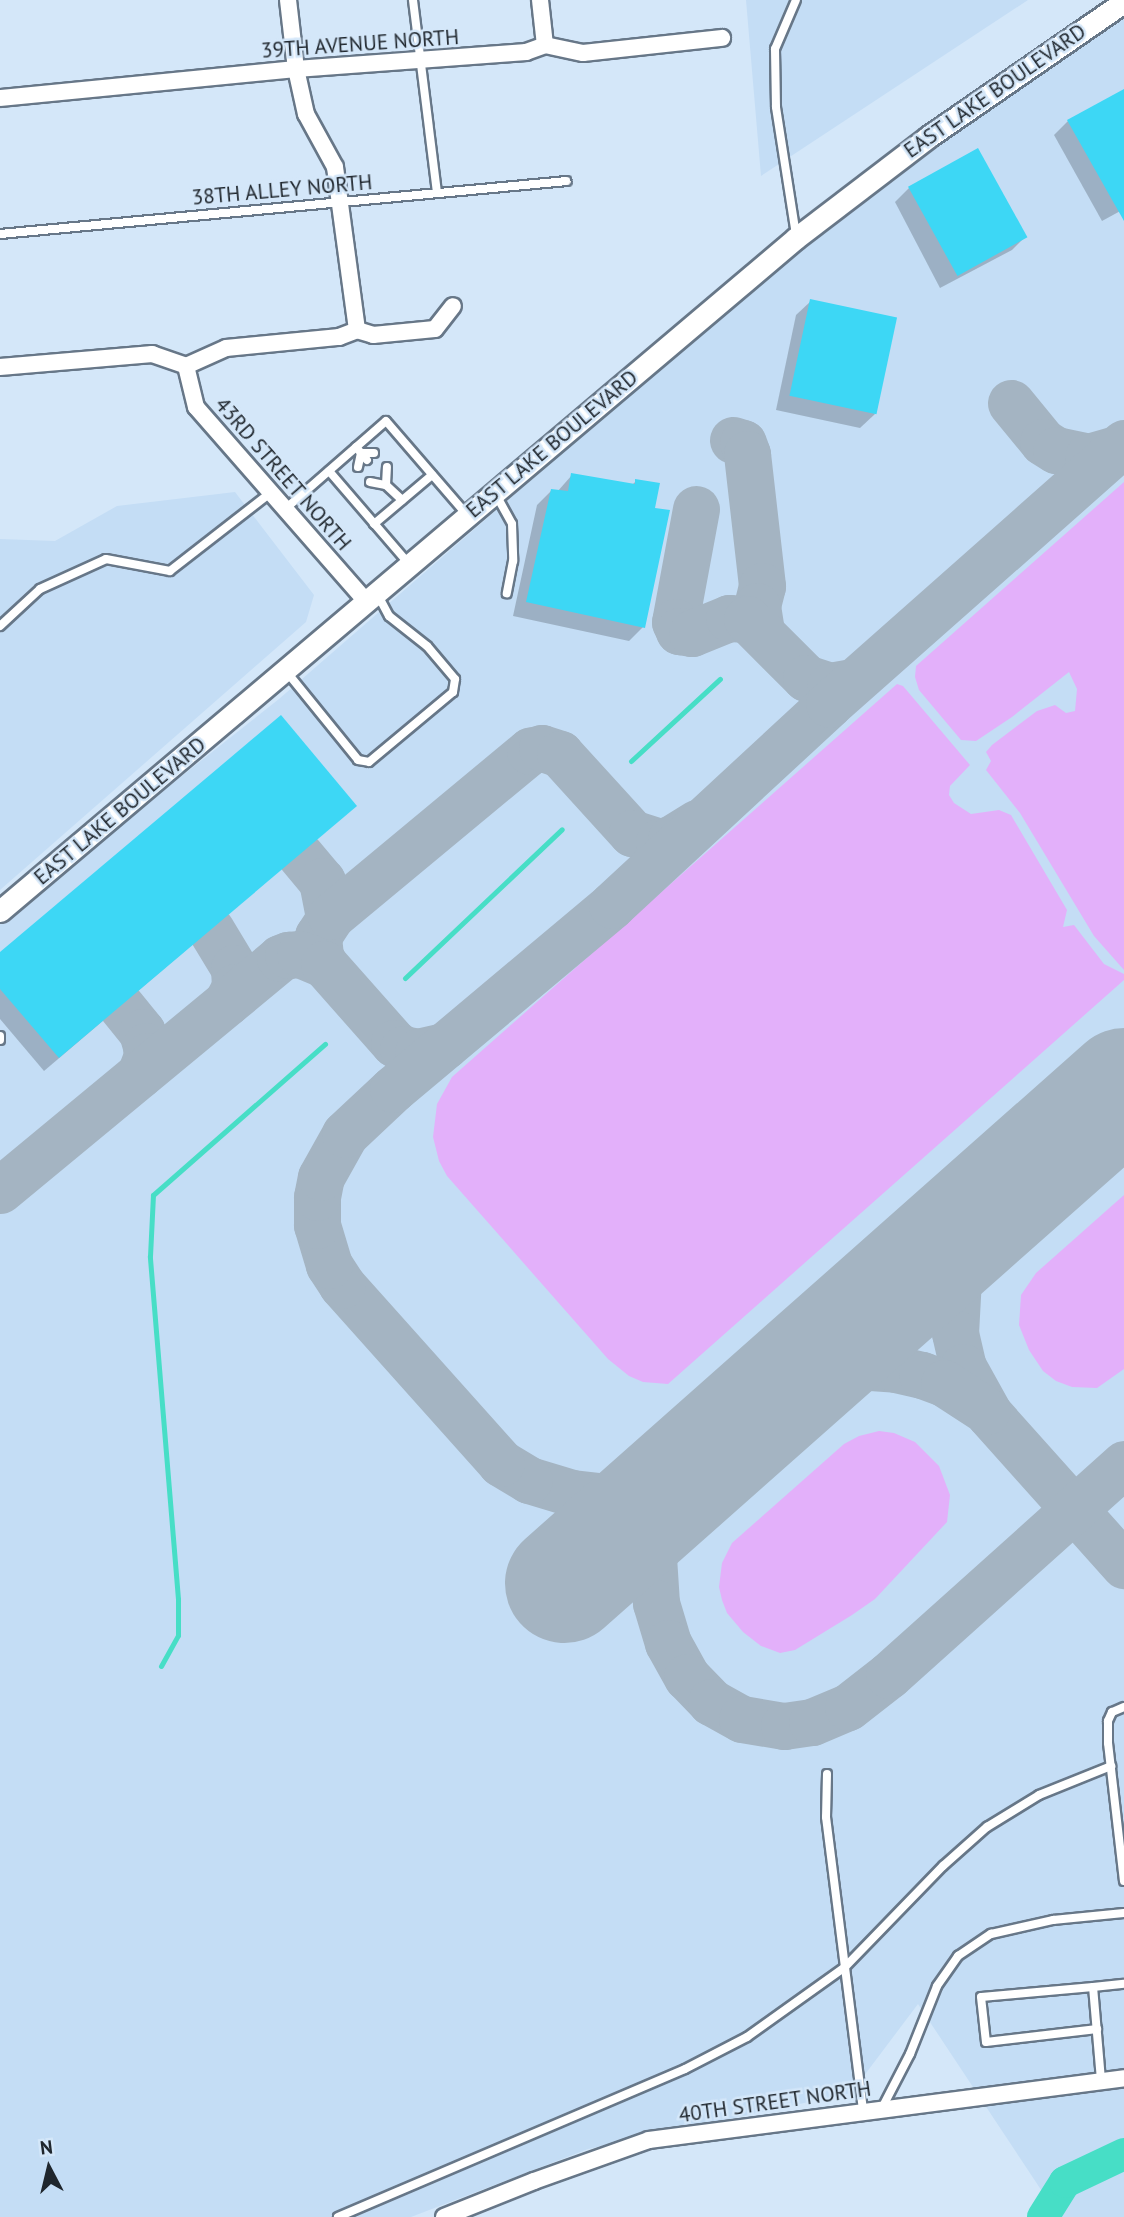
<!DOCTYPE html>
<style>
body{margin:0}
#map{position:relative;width:1124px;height:2217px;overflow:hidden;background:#d4e7f9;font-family:"PT Sans",sans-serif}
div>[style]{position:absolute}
.built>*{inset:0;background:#c4ddf5}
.green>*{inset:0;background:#e3b0fa}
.shadow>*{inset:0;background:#0003}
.stream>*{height:5px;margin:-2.5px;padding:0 2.5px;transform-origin:2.5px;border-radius:2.5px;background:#47dec6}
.river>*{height:32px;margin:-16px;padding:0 16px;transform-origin:16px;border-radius:16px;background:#47dec6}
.taxiway>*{height:47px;margin:-23.5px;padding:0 23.5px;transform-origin:23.5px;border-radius:23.5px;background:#a4b4c2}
.runway>*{height:119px;margin:-59.5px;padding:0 59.5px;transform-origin:59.5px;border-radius:59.5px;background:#a4b4c2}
.building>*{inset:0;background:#3dd7f5;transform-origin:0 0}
.roads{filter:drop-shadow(2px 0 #677788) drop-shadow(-2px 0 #677788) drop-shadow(0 2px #677788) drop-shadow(0 -2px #677788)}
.service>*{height:8px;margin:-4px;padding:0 4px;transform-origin:4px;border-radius:4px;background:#fff}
.minor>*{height:16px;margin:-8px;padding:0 8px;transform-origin:8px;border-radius:8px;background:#fff}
.tertiary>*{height:21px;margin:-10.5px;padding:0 10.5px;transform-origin:10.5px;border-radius:10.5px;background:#fff}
span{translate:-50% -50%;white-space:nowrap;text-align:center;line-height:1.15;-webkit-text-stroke:5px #d4e7f9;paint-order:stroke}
.street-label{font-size:21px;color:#1f262d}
.north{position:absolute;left:14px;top:2133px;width:70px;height:70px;-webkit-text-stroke:5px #d4e7f9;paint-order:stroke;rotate:353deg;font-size:19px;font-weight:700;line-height:28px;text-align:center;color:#1f262d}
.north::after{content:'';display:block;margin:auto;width:24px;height:32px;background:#1f262d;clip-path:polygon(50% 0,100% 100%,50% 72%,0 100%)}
</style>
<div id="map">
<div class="built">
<div style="clip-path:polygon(746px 0,1028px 0,761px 176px)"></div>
<div style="clip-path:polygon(1124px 10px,1124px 2217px,1059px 2217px,918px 2004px,851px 2093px,588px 2149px,411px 2217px,0 2217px,0 920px,279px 699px,821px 228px)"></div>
<div style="clip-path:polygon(235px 492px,314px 595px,306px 622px,0 890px,0 539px,55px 541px,117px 506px)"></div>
</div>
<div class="green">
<div style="clip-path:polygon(1124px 482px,1124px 970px,1094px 936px,1020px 813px,986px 770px,991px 761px,986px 752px,992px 745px,1037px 711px,1055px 705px,1066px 713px,1075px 711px,1077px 689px,1069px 672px,1012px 717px,976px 741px,961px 740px,919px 690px,915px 677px,916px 666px)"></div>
<div style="clip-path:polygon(897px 684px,903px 686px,970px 765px,950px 786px,949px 795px,954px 803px,971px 814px,999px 810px,1011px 815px,1067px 910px,1063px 927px,1074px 925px,1104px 964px,1124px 974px,1124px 980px,668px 1384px,643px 1382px,629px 1376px,608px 1359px,447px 1176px,439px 1161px,433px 1137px,437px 1104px,452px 1077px)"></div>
<div style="clip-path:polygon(1124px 1195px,1124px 1369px,1097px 1388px,1072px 1387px,1056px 1381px,1043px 1371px,1029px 1350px,1019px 1325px,1021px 1295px,1036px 1273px)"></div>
<div style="clip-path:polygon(879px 1431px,894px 1433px,915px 1442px,939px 1466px,950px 1495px,947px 1522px,875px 1599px,852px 1615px,795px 1650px,780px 1653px,761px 1646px,743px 1632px,727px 1613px,722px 1600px,719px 1587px,722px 1563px,732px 1543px,844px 1444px,859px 1436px)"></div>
</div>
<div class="shadow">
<div style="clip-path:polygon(1124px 91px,1124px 209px,1102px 221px,1054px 135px,1068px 121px)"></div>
<div style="clip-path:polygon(909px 188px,1026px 236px,1012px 250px,940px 288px,895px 202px)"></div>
<div style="clip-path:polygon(811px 301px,875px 414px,860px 428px,776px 410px,796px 315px)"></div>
<div style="clip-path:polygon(572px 475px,631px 486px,636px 481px,653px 509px,643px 627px,629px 641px,513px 616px,537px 505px,551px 491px,557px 492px)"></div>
<div style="clip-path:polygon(355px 806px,44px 1071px,0 1019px,0 954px)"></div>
</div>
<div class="stream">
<div style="left:631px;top:761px;width:121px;rotate:-42.7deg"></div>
<div style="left:405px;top:978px;width:216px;rotate:-43.5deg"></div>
<div style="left:161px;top:1666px;width:35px;rotate:-61deg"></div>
<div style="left:178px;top:1635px;width:36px;rotate:-90deg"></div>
<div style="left:178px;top:1599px;width:344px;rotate:-94.7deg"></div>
<div style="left:150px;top:1256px;width:61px;rotate:-87.2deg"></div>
<div style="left:153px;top:1195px;width:229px;rotate:-41.3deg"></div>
</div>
<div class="river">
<div style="left:1043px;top:2217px;width:41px;rotate:-57.8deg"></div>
<div style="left:1065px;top:2182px;width:65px;rotate:-25.4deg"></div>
</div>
<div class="taxiway">
<div style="left:1011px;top:403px;width:50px;rotate:50.6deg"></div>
<div style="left:1043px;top:442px;width:15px;rotate:32deg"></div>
<div style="left:1056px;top:450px;width:33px;rotate:12deg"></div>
<div style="left:1088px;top:457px;width:29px;rotate:-16deg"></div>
<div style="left:733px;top:440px;width:10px;rotate:17deg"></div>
<div style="left:743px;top:443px;width:12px;rotate:70deg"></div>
<div style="left:747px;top:454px;width:133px;rotate:83.5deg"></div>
<div style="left:762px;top:586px;width:21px;rotate:104deg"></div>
<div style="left:757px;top:606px;width:26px;rotate:81deg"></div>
<div style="left:696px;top:509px;width:115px;rotate:100.5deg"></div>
<div style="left:675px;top:622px;width:10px;rotate:66deg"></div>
<div style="left:679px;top:631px;width:13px;rotate:9deg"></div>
<div style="left:692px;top:633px;width:40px;rotate:-22deg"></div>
<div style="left:729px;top:618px;width:18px;rotate:3deg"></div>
<div style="left:747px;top:619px;width:83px;rotate:45deg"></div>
<div style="left:806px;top:678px;width:25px;rotate:18deg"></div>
<div style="left:830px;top:686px;width:23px;rotate:-10deg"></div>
<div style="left:300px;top:855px;width:34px;rotate:50deg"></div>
<div style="left:322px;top:881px;width:38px;rotate:79deg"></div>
<div style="left:211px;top:930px;width:44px;rotate:58.8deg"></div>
<div style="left:234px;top:968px;width:19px;rotate:87deg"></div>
<div style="left:235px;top:987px;width:17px;rotate:118deg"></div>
<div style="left:324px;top:964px;width:9px;rotate:-117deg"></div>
<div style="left:320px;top:956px;width:20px;rotate:-96deg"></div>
<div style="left:318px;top:936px;width:24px;rotate:-57deg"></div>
<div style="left:331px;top:916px;width:259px;rotate:-39.7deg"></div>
<div style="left:530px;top:751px;width:12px;rotate:-14deg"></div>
<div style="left:542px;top:748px;width:19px;rotate:18deg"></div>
<div style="left:560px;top:754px;width:107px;rotate:47.7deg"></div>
<div style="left:632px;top:833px;width:28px;rotate:18deg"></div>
<div style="left:659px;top:842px;width:12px;rotate:-14deg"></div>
<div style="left:671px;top:839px;width:31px;rotate:-32deg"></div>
<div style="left:121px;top:1006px;width:33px;rotate:51deg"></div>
<div style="left:142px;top:1032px;width:15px;rotate:74deg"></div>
<div style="left:146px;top:1046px;width:10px;rotate:84deg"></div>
<div style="left:147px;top:1056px;width:19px;rotate:111deg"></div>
<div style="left:1010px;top:1188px;width:57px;rotate:125.7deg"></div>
<div style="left:977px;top:1234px;width:48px;rotate:113.4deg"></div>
<div style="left:958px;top:1278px;width:55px;rotate:93.1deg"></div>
<div style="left:955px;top:1333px;width:35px;rotate:77deg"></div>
<div style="left:963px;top:1367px;width:54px;rotate:61deg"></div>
<div style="left:989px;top:1414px;width:203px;rotate:48.2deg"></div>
<div style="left:0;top:1190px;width:364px;rotate:-39.6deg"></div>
<div style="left:280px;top:958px;width:9px;rotate:-21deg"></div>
<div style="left:288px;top:955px;width:12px;rotate:-5deg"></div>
<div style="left:300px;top:954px;width:26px;rotate:23deg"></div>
<div style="left:324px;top:964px;width:106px;rotate:48.5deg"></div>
<div style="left:394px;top:1043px;width:11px;rotate:34deg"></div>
<div style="left:403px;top:1049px;width:15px;rotate:11deg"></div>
<div style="left:418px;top:1052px;width:27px;rotate:-13deg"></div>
<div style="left:813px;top:1363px;width:83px;rotate:4.1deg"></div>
<div style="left:896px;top:1369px;width:27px;rotate:13deg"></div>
<div style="left:922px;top:1375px;width:23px;rotate:20deg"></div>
<div style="left:944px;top:1383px;width:51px;rotate:33.1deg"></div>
<div style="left:671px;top:1488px;width:71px;rotate:104.6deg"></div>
<div style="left:653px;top:1557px;width:46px;rotate:86.3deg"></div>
<div style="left:656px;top:1603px;width:42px;rotate:73.3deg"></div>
<div style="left:668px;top:1643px;width:39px;rotate:61deg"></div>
<div style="left:687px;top:1677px;width:35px;rotate:46deg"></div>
<div style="left:711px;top:1702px;width:35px;rotate:29deg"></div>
<div style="left:742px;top:1719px;width:43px;rotate:9.5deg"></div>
<div style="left:784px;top:1726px;width:28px;rotate:-8deg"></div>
<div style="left:812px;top:1722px;width:39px;rotate:-23deg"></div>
<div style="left:848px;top:1707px;width:52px;rotate:-38deg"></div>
<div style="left:889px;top:1675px;width:316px;rotate:-41.9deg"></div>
<div style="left:666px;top:1493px;width:41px;rotate:171.7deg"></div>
<div style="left:625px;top:1499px;width:53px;rotate:-173.5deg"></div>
<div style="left:572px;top:1493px;width:45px;rotate:-163.2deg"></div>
<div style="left:529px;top:1480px;width:33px;rotate:-149deg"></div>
<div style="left:501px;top:1463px;width:239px;rotate:-131.8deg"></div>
<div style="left:342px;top:1285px;width:24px;rotate:-123deg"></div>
<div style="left:329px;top:1265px;width:42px;rotate:-106.7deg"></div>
<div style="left:317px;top:1225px;width:28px;rotate:-90deg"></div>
<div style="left:317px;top:1197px;width:20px;rotate:-79deg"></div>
<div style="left:321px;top:1177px;width:49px;rotate:-60.8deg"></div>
<div style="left:345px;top:1134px;width:66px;rotate:-43.2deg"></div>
<div style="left:393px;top:1089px;width:286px;rotate:-40deg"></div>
<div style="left:612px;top:905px;width:296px;rotate:-42.8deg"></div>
<div style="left:829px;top:704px;width:394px;rotate:-41.5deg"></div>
</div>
<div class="runway">
<div style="left:564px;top:1583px;width:748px;rotate:-41.53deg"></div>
</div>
<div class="building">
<div style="clip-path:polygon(1124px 89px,1124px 221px,1067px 120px)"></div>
<div style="left:978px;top:148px;width:102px;height:80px;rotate:61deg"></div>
<div style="left:810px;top:299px;width:89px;height:99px;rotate:12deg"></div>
<div style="clip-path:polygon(571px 473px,635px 484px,635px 479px,660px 483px,655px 508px,670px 510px,645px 628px,526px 602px,551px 489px,568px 491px)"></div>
<div style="clip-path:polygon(281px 715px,357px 806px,59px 1058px,0 989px,0 952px)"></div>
</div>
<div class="roads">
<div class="service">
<div style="left:413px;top:0;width:194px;rotate:82.9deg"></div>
<div style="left:0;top:234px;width:569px;rotate:-5.34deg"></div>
<div style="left:796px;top:235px;width:130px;rotate:-98.9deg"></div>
<div style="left:776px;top:107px;width:58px;rotate:-91deg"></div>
<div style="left:775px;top:49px;width:53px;rotate:-66.8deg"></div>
<div style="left:356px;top:447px;width:17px;rotate:50deg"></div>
<div style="left:361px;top:453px;width:13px"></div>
<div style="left:358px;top:467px;width:14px;rotate:-78deg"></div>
<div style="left:329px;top:471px;width:123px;rotate:49.3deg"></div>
<div style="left:370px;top:482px;width:16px;rotate:11deg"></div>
<div style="left:386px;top:485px;width:22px;rotate:43deg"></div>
<div style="left:386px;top:485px;width:18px;rotate:-87deg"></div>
<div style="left:495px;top:493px;width:35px;rotate:61deg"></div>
<div style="left:512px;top:524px;width:37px;rotate:88deg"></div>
<div style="left:513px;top:561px;width:33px;rotate:101deg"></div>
<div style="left:284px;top:510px;width:135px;rotate:-41.1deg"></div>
<div style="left:386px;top:421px;width:124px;rotate:49.2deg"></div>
<div style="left:374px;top:524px;width:76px;rotate:-40.2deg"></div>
<div style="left:0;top:626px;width:54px;rotate:-42.8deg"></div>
<div style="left:40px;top:589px;width:72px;rotate:-24.4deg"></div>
<div style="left:106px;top:559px;width:65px;rotate:10.6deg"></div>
<div style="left:170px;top:571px;width:125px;rotate:-37.9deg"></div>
<div style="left:286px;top:671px;width:114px;rotate:51deg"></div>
<div style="left:358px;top:760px;width:11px;rotate:10deg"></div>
<div style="left:369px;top:762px;width:109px;rotate:-39.8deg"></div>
<div style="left:453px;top:692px;width:13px;rotate:-81deg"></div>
<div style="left:455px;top:679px;width:43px;rotate:-130.3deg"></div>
<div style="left:427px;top:646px;width:48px;rotate:-141.7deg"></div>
<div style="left:389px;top:616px;width:24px;rotate:-118deg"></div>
<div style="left:0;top:1036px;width:4px;rotate:90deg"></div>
<div style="left:1124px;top:1707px;width:13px;rotate:157deg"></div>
<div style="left:1112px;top:1712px;width:10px;rotate:114deg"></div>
<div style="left:1108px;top:1721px;width:22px;rotate:90deg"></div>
<div style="left:1108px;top:1743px;width:139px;rotate:83.4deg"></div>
<div style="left:827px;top:1774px;width:43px;rotate:91.3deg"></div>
<div style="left:826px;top:1817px;width:295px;rotate:82.8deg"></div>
<div style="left:1093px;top:1987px;width:112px;rotate:174.9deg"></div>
<div style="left:981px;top:1997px;width:45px;rotate:83.7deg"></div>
<div style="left:986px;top:2042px;width:112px;rotate:-6.7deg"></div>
<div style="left:1101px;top:2080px;width:93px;rotate:-94.9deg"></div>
<div style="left:1093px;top:1987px;width:31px;rotate:-6deg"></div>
<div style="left:882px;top:2108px;width:61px;rotate:-62.6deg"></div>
<div style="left:910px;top:2054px;width:73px;rotate:-68.3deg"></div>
<div style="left:937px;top:1986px;width:37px;rotate:-55deg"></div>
<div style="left:958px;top:1956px;width:40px;rotate:-34deg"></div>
<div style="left:991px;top:1934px;width:64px;rotate:-12.7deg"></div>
<div style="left:1053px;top:1920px;width:71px;rotate:-5.6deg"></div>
<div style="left:338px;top:2217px;width:377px;rotate:-23.1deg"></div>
<div style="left:685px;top:2069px;width:70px;rotate:-27.3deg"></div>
<div style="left:747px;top:2037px;width:120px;rotate:-35.5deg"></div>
<div style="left:845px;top:1967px;width:141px;rotate:-45.9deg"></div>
<div style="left:943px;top:1866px;width:59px;rotate:-41.6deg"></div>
<div style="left:987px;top:1827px;width:61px;rotate:-31.6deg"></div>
<div style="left:1039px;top:1795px;width:78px;rotate:-21.9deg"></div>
</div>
<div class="minor">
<div style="left:288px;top:0;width:69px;rotate:83.4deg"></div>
<div style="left:296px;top:69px;width:46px;rotate:77.5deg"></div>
<div style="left:306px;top:114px;width:60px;rotate:61.3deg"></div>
<div style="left:335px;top:167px;width:164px;rotate:82.3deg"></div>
<div style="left:540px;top:0;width:45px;rotate:83.7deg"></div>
<div style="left:0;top:98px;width:297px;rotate:-5.6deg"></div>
<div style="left:296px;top:69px;width:231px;rotate:-4.2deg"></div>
<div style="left:526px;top:52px;width:20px;rotate:-20deg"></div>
<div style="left:545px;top:45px;width:39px;rotate:12deg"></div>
<div style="left:583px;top:53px;width:140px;rotate:-6.2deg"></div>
<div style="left:186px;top:366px;width:42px;rotate:76.3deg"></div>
<div style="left:196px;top:407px;width:257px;rotate:48.8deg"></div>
<div style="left:0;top:367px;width:153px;rotate:-4.9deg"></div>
<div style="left:152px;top:354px;width:36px;rotate:19deg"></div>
<div style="left:186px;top:366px;width:44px;rotate:-24.2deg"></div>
<div style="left:226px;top:348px;width:114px;rotate:-5.6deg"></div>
<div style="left:339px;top:337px;width:19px;rotate:-21deg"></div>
<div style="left:357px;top:330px;width:17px;rotate:17deg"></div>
<div style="left:373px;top:335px;width:62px;rotate:-5.5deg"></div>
<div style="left:435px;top:329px;width:29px;rotate:-52deg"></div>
<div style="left:444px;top:2217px;width:97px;rotate:-21.8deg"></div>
<div style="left:534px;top:2181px;width:122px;rotate:-19.6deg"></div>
<div style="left:649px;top:2140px;width:479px;rotate:-7.4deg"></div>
</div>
<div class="tertiary">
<div style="left:0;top:911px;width:1042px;rotate:-40.21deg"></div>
<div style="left:796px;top:238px;width:166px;rotate:-37.4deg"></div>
<div style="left:928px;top:137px;width:238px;rotate:-34.6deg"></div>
</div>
</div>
<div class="street-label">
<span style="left:360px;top:44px;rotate:-4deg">39TH AVENUE NORTH</span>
<span style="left:995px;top:91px;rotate:-35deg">EAST LAKE BOULEVARD</span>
<span style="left:282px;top:190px;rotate:-5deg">38TH ALLEY NORTH</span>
<span style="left:552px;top:444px;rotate:-40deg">EAST LAKE BOULEVARD</span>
<span style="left:283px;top:474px;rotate:49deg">43RD STREET NORTH</span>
<span style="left:120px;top:811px;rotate:-40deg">EAST LAKE BOULEVARD</span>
<span style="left:775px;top:2102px;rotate:-8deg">40TH STREET NORTH</span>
</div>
<div class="north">N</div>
</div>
